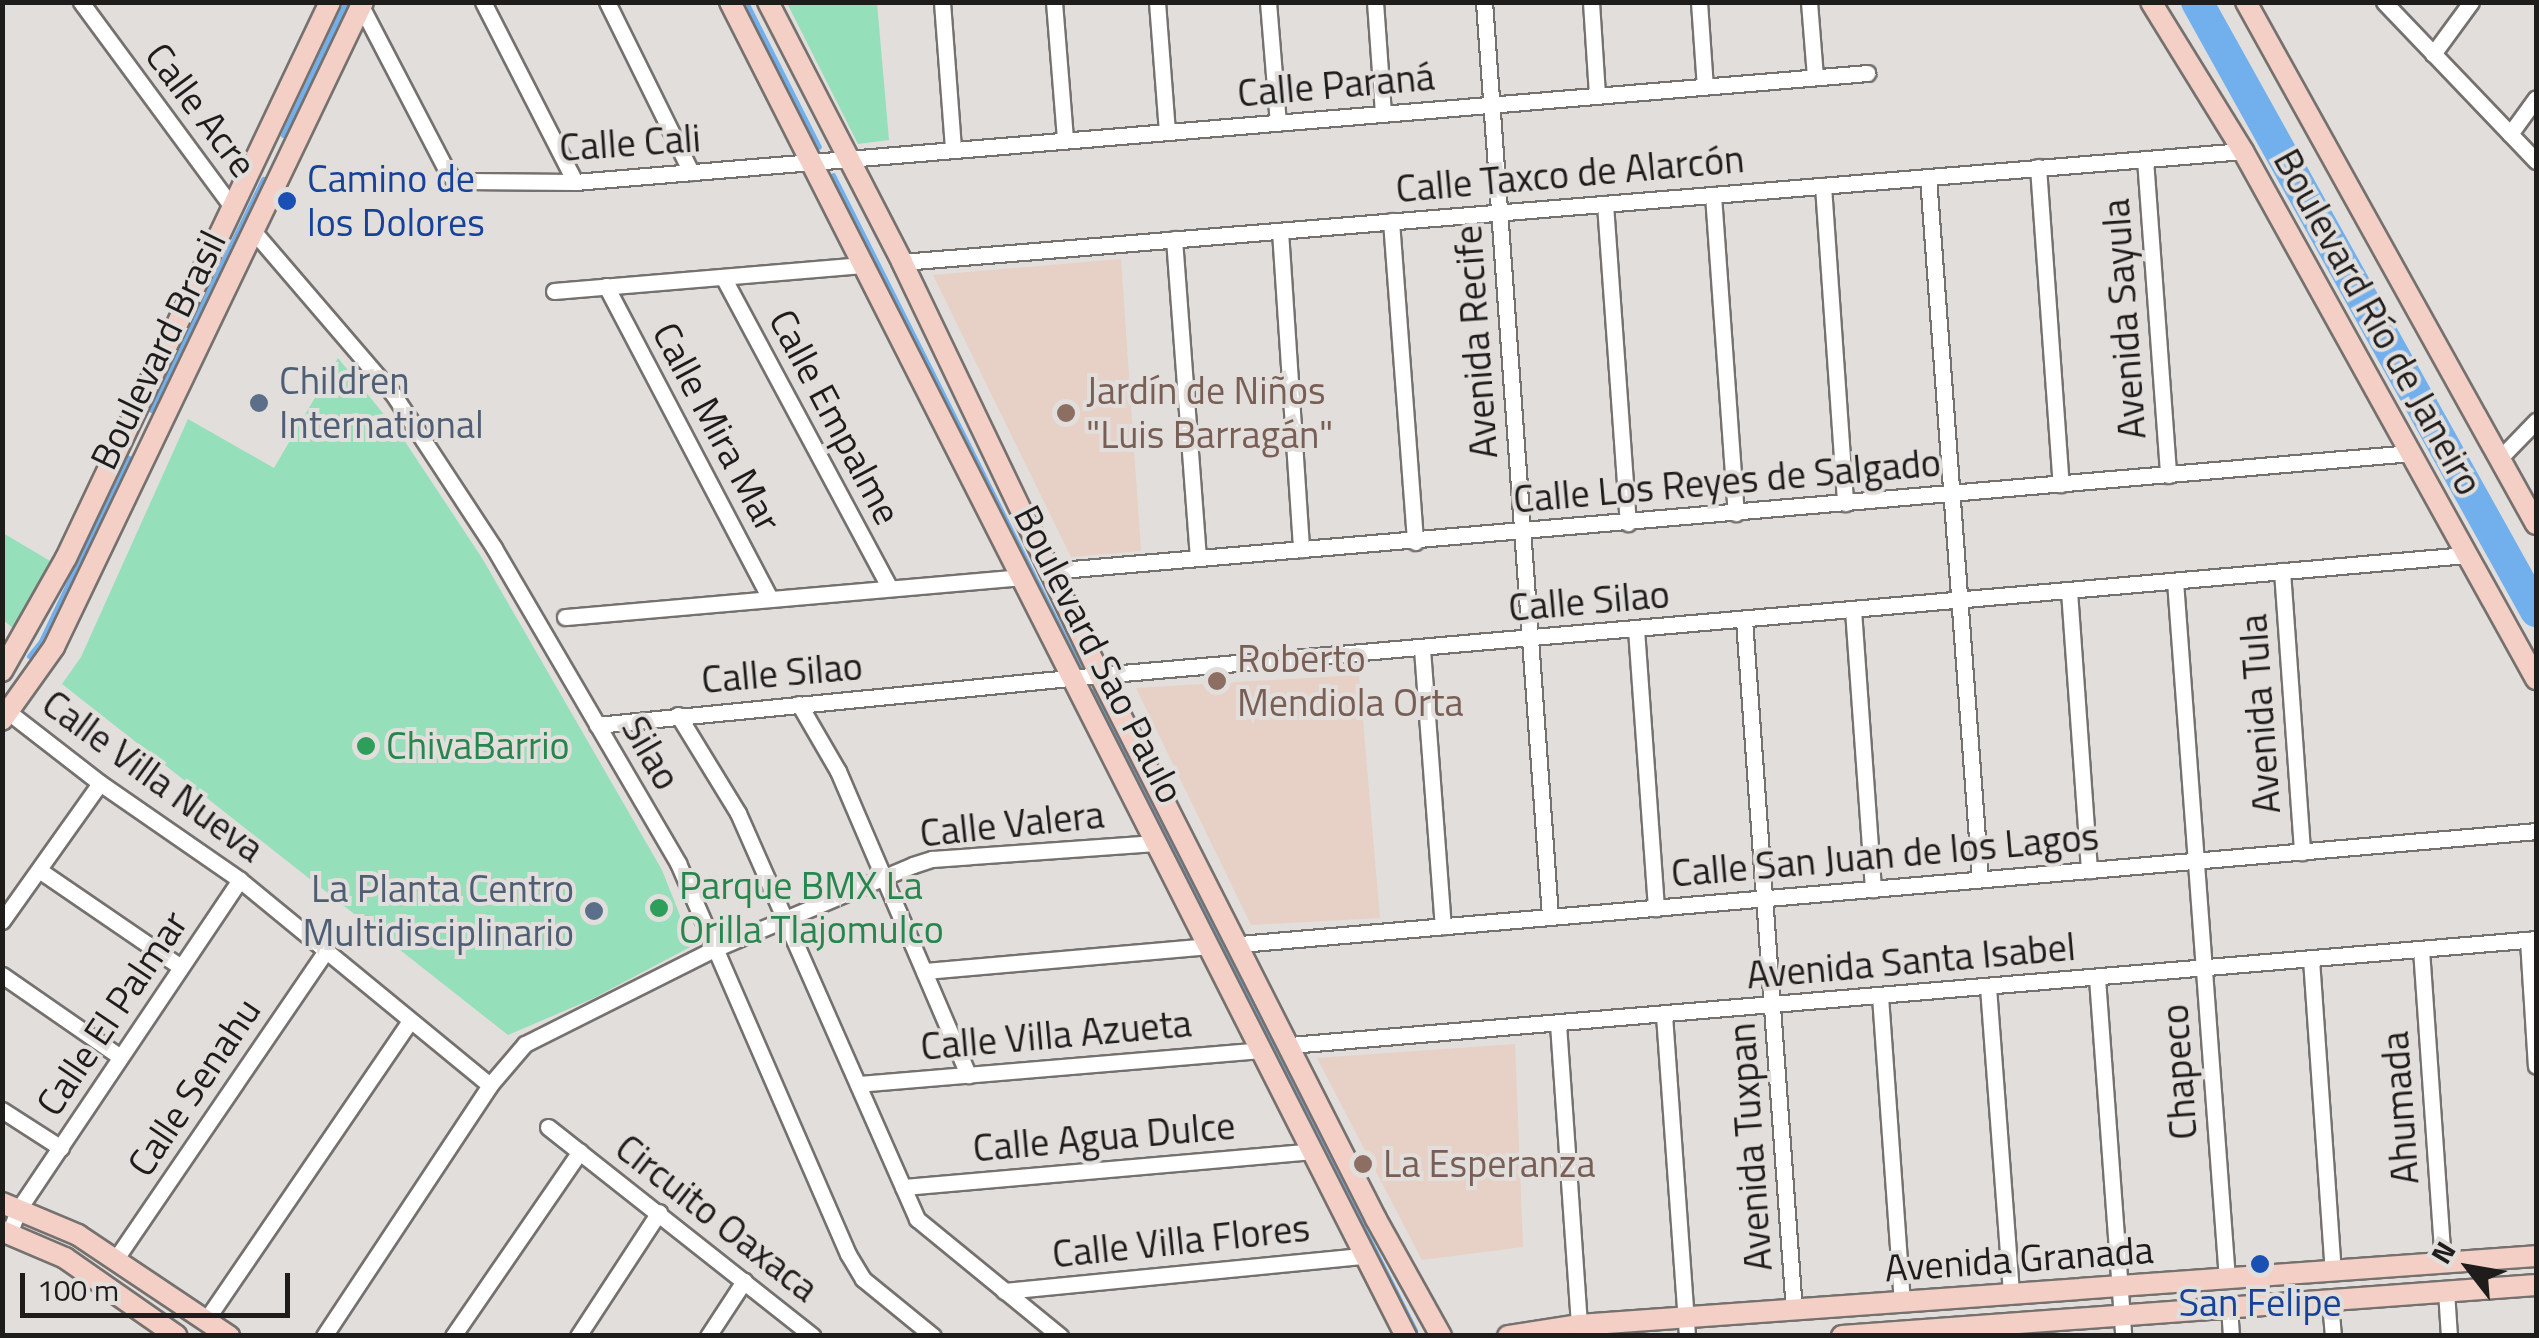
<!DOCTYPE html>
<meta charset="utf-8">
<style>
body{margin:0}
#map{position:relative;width:2539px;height:1338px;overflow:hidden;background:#e2dedb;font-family:"Titillium Web",sans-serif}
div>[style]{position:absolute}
.education>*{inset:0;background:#e7d0c5}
.green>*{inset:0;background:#95dfbb}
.stream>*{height:5px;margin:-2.5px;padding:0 2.5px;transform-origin:2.5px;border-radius:2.5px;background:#71b0ed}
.river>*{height:32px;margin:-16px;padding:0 16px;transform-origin:16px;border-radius:16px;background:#71b0ed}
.roads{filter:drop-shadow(2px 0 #75716f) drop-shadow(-2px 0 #75716f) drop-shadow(0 2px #75716f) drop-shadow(0 -2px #75716f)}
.street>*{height:15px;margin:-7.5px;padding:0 7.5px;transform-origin:7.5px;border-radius:7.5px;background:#fff}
.secondary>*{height:20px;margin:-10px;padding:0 10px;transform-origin:10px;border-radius:10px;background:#f3cfc5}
.dots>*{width:28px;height:28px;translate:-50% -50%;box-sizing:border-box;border:5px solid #e2dedb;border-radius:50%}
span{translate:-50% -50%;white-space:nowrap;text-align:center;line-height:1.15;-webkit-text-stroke:8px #e2dedb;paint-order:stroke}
.street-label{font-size:38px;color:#1e1d1c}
.transit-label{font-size:38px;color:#164399}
.left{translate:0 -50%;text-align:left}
.service-label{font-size:38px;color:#4e5e75}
.right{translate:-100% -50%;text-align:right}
.education-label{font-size:38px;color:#785e54}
.leisure-label{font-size:38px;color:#27864d}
.frame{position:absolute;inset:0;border:5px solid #1e1d1c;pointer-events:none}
.north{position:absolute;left:2419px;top:1218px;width:100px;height:100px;-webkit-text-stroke:8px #e2dedb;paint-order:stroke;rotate:301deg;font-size:28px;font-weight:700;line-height:40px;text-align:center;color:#1e1d1c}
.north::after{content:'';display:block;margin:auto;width:35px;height:45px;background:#1e1d1c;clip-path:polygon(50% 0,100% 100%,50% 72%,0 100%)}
.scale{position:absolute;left:20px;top:1273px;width:270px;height:45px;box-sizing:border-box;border:5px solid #1e1d1c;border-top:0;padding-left:12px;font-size:30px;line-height:35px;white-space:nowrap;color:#1e1d1c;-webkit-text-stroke:8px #e2dedb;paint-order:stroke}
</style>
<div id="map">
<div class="education">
<div style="clip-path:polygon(1121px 259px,1141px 551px,1071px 557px,933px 275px)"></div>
<div style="clip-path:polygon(1359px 675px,1380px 918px,1251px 925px,1136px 688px)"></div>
<div style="clip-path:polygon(1515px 1044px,1523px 1247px,1422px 1260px,1317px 1058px)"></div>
</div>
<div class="green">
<div style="clip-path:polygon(787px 3px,877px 3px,889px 140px,858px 144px)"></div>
<div style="clip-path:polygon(338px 358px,400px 434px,482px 558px,662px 870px,692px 946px,592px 999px,508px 1035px,62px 684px,81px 657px,188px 419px,274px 468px)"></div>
<div style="clip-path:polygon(3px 533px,50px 561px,14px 629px,3px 620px)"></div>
</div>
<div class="stream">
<div style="left:746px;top:2px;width:162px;rotate:63.3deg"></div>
<div style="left:283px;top:135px;width:147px;rotate:-64.7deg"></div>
<div style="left:833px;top:175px;width:551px;rotate:63.39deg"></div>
<div style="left:151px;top:410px;width:257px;rotate:-64.1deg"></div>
<div style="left:29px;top:656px;width:19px;rotate:-51deg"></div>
<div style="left:41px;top:641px;width:203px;rotate:-64.6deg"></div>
<div style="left:1093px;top:691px;width:716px;rotate:63.26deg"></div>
</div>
<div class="river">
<div style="left:2197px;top:2px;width:697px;rotate:60.9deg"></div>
</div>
<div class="roads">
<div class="street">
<div style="left:81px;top:2px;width:256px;rotate:53.6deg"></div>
<div style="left:483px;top:2px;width:202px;rotate:62.9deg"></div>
<div style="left:607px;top:2px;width:190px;rotate:63.7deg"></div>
<div style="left:942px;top:2px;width:148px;rotate:85.7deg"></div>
<div style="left:1054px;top:2px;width:138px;rotate:85.4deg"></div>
<div style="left:1157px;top:2px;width:130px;rotate:85.6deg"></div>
<div style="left:1268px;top:2px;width:121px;rotate:85.3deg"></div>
<div style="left:1375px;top:2px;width:112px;rotate:85.9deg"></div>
<div style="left:1484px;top:2px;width:917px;rotate:85.87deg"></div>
<div style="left:1591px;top:2px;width:94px;rotate:86.3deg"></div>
<div style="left:1699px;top:2px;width:85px;rotate:86deg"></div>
<div style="left:1809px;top:2px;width:75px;rotate:85.4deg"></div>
<div style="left:2384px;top:2px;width:220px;rotate:46.3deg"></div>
<div style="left:361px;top:6px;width:186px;rotate:62.5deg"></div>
<div style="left:447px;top:171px;width:10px;rotate:53deg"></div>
<div style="left:453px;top:179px;width:11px;rotate:10deg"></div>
<div style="left:464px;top:181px;width:111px;rotate:0.5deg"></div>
<div style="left:575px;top:182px;width:1297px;rotate:-4.82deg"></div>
<div style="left:2433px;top:54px;width:64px;rotate:-53.8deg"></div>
<div style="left:2510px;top:134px;width:44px;rotate:-54.2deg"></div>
<div style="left:2145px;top:159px;width:317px;rotate:85.8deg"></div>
<div style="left:2038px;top:167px;width:318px;rotate:85.9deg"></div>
<div style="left:1928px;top:177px;width:704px;rotate:85.76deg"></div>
<div style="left:1823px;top:186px;width:318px;rotate:86deg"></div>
<div style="left:1713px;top:195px;width:319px;rotate:85.9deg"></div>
<div style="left:1605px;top:204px;width:320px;rotate:85.9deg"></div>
<div style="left:1391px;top:221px;width:322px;rotate:85.7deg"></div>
<div style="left:1280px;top:231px;width:319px;rotate:86.2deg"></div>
<div style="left:255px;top:233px;width:212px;rotate:49.4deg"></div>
<div style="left:393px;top:394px;width:184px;rotate:56.7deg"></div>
<div style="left:494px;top:548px;width:365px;rotate:59.7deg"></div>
<div style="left:678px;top:863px;width:426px;rotate:66.5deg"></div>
<div style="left:848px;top:1254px;width:29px;rotate:59deg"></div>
<div style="left:863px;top:1279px;width:90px;rotate:39.2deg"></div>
<div style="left:1174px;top:239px;width:317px;rotate:85.7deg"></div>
<div style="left:902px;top:262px;width:1346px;rotate:-4.73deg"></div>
<div style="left:723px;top:277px;width:353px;rotate:61.8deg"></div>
<div style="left:606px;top:286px;width:353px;rotate:62.3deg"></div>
<div style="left:554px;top:291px;width:310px;rotate:-4.8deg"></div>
<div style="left:2500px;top:458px;width:52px;rotate:-45.8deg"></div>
<div style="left:1049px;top:571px;width:1367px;rotate:-4.95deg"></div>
<div style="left:2282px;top:571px;width:282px;rotate:85.9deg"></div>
<div style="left:2175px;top:581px;width:700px;rotate:85.74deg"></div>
<div style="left:2069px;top:591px;width:280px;rotate:85.9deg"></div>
<div style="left:1853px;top:610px;width:280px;rotate:85.9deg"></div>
<div style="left:565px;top:617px;width:458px;rotate:-5deg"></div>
<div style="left:1744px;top:620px;width:692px;rotate:85.86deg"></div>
<div style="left:1636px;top:629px;width:280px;rotate:85.9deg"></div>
<div style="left:1422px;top:649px;width:278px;rotate:85.7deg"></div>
<div style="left:799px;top:704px;width:78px;rotate:59.8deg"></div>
<div style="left:838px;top:771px;width:331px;rotate:66.8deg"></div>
<div style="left:2px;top:707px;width:124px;rotate:37.8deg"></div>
<div style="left:100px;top:783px;width:170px;rotate:34.7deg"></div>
<div style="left:240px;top:880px;width:323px;rotate:39.4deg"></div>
<div style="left:678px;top:715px;width:115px;rotate:58.5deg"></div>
<div style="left:738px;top:813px;width:444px;rotate:66.2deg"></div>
<div style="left:917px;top:1219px;width:185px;rotate:39.3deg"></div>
<div style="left:597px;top:725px;width:505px;rotate:-5.68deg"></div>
<div style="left:1100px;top:675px;width:1372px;rotate:-5.02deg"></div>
<div style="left:39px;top:870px;width:170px;rotate:34.4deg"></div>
<div style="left:2px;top:921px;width:169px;rotate:-54.6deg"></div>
<div style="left:2528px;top:940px;width:126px;rotate:86.4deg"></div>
<div style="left:1240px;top:944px;width:1301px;rotate:-4.98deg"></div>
<div style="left:2421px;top:949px;width:315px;rotate:86deg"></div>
<div style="left:2311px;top:959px;width:313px;rotate:86deg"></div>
<div style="left:924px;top:971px;width:285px;rotate:-5deg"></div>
<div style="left:2px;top:975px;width:142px;rotate:34.7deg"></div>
<div style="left:2097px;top:978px;width:359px;rotate:85.8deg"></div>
<div style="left:1988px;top:987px;width:309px;rotate:85.7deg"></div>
<div style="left:1880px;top:996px;width:307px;rotate:85.9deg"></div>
<div style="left:1664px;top:1015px;width:322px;rotate:85.9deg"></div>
<div style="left:1558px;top:1024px;width:302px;rotate:86deg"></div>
<div style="left:1290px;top:1045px;width:1251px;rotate:-4.86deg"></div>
<div style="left:858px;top:1084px;width:403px;rotate:-4.8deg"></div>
<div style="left:2px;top:1110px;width:70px;rotate:32.8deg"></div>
<div style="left:548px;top:1127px;width:337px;rotate:38.3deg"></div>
<div style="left:903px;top:1187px;width:410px;rotate:-5deg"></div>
<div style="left:9px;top:1234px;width:26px;rotate:-69deg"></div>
<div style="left:18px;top:1210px;width:398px;rotate:-56.1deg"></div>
<div style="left:115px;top:1260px;width:374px;rotate:-55.7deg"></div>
<div style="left:1004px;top:1291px;width:362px;rotate:-5.6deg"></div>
<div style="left:2446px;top:1291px;width:45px;rotate:86.2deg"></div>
<div style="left:2330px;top:1302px;width:34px;rotate:85deg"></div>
<div style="left:2229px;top:1307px;width:29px;rotate:86deg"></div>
<div style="left:206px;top:1320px;width:361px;rotate:-55.7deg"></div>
<div style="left:324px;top:1336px;width:301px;rotate:-56.5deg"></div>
<div style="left:490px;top:1085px;width:54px;rotate:-49.5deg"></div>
<div style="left:525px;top:1044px;width:209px;rotate:-26.7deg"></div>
<div style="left:712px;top:950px;width:218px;rotate:-22.9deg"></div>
<div style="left:913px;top:865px;width:20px;rotate:-18deg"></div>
<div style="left:932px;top:859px;width:224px;rotate:-4.1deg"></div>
<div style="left:453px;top:1336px;width:224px;rotate:-55.5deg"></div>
<div style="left:578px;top:1336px;width:148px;rotate:-56.8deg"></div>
<div style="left:708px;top:1336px;width:66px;rotate:-56.8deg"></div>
</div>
<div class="secondary">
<div style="left:730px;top:2px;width:1496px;rotate:63.13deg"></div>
<div style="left:768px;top:2px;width:292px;rotate:62.7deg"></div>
<div style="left:902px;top:262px;width:458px;rotate:64.4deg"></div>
<div style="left:1100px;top:675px;width:610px;rotate:63.1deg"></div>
<div style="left:1376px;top:1219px;width:134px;rotate:60.9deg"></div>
<div style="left:2151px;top:2px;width:175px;rotate:58.3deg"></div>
<div style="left:2243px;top:151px;width:604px;rotate:60.97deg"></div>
<div style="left:2246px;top:2px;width:597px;rotate:60.95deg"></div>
<div style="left:2px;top:671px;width:130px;rotate:-60.5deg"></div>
<div style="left:66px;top:558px;width:615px;rotate:-64.6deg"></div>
<div style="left:2px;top:720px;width:90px;rotate:-54.5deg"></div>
<div style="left:54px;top:647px;width:715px;rotate:-64.4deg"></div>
<div style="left:2px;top:1203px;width:82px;rotate:22.8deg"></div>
<div style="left:78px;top:1235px;width:182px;rotate:33.8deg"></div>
<div style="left:2px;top:1231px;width:69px;rotate:23.2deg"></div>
<div style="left:65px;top:1258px;width:136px;rotate:34.9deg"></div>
<div style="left:1508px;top:1336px;width:72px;rotate:-8.8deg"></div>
<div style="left:1579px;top:1325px;width:959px;rotate:-4.12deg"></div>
<div style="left:1842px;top:1336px;width:696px;rotate:-4.2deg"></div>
</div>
</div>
<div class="dots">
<div style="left:287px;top:201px;background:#1a4fb4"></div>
<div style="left:259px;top:403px;background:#5c6f8a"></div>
<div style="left:1066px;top:413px;background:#8d6e63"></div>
<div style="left:1217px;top:681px;background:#8d6e63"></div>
<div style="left:366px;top:746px;background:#2e9e5b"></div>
<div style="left:659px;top:908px;background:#2e9e5b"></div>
<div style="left:594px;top:911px;background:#5c6f8a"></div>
<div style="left:1363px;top:1164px;background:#8d6e63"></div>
<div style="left:2260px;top:1264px;background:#1a4fb4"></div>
</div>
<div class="street-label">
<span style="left:1336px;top:85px;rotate:-5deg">Calle Paraná</span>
<span style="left:201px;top:110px;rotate:53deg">Calle Acre</span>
<span style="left:630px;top:143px;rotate:-4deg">Calle Cali</span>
<span style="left:1570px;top:174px;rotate:-5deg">Calle Taxco de Alarcón</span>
<span style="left:2124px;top:319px;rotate:-94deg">Avenida Sayula</span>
<span style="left:2378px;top:322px;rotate:61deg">Boulevard Río de Janeiro</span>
<span style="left:1476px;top:342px;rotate:-94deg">Avenida Recife</span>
<span style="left:158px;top:350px;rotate:-64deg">Boulevard Brasil</span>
<span style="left:835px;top:417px;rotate:62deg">Calle Empalme</span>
<span style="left:717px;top:427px;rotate:62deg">Calle Mira Mar</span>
<span style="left:1727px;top:481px;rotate:-5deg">Calle Los Reyes de Salgado</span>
<span style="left:1589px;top:601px;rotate:-5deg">Calle Silao</span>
<span style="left:1099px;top:654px;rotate:63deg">Boulevard Sao Paulo</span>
<span style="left:782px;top:673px;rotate:-5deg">Calle Silao</span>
<span style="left:2260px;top:714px;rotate:-94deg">Avenida Tula</span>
<span style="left:651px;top:753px;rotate:60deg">Silao</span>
<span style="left:153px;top:776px;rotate:36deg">Calle Villa Nueva</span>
<span style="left:1012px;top:824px;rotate:-6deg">Calle Valera</span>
<span style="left:1885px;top:855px;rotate:-5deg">Calle San Juan de los Lagos</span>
<span style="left:1911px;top:961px;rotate:-5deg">Avenida Santa Isabel</span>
<span style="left:112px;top:1013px;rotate:-56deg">Calle El Palmar</span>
<span style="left:1056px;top:1035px;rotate:-5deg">Calle Villa Azueta</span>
<span style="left:2179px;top:1072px;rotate:-94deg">Chapeco</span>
<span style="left:194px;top:1087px;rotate:-56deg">Calle Senahu</span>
<span style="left:2400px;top:1108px;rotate:-94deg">Ahumada</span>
<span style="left:1104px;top:1137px;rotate:-5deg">Calle Agua Dulce</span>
<span style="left:1750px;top:1147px;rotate:-94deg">Avenida Tuxpan</span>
<span style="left:717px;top:1218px;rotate:38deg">Circuito Oaxaca</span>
<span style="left:1181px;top:1241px;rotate:-6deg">Calle Villa Flores</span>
<span style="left:2019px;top:1259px;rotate:-4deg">Avenida Granada</span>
</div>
<div class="transit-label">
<span class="left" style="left:307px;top:201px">Camino de<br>los Dolores</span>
<span style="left:2260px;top:1303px">San Felipe</span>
</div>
<div class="service-label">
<span class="left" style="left:279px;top:403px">Children<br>International</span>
<span class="right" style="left:574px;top:911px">La Planta Centro<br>Multidisciplinario</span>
</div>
<div class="education-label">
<span class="left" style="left:1086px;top:413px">Jardín de Niños<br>"Luis Barragán"</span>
<span class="left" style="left:1237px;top:681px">Roberto<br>Mendiola Orta</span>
<span class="left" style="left:1383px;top:1164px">La Esperanza</span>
</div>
<div class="leisure-label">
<span class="left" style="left:386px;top:746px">ChivaBarrio</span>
<span class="left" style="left:679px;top:908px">Parque BMX La<br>Orilla Tlajomulco</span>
</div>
<div class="frame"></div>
<div class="north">N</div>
<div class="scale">100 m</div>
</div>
